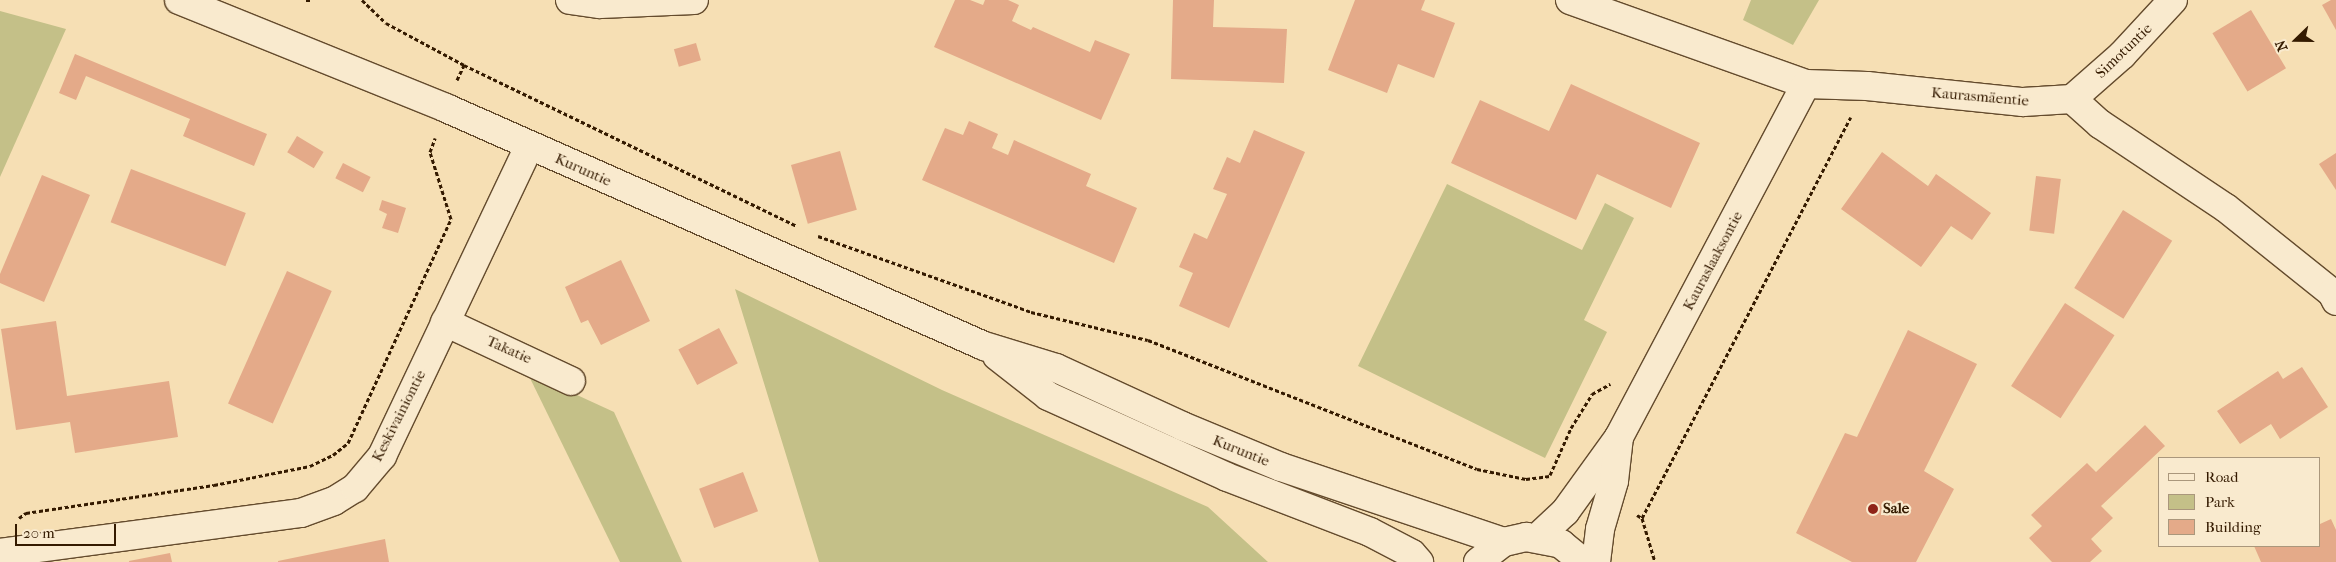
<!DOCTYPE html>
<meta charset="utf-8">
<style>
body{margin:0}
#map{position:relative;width:2336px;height:562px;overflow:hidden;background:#f6dfb4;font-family:"IM FELL French Canon",serif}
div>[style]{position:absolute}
.green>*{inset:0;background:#c4c088}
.building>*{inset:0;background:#e4aa89;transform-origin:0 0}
.path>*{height:3px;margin-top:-1.5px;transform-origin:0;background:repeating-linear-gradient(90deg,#341a00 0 4px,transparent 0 6.5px)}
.roads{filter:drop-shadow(1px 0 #644b2d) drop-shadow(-1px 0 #644b2d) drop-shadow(0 1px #644b2d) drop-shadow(0 -1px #644b2d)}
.minor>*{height:28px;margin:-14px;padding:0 14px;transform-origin:14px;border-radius:14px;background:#f9eace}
.secondary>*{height:28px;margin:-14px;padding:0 14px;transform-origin:14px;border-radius:14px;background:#f9eace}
.dots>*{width:14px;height:14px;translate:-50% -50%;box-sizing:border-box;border:2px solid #f9eace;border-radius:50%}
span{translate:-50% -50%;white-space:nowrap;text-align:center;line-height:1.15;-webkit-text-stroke:4.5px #f9eace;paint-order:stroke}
.street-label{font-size:15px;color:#341a00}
.poi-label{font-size:15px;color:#341a00;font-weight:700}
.left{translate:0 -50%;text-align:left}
.legend{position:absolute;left:2158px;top:457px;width:162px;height:90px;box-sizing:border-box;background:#f9eace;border:1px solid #aa977c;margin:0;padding:6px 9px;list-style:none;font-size:15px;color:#341a00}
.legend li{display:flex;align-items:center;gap:10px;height:25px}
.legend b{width:25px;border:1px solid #aa977c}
.north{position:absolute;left:2271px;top:15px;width:50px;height:50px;-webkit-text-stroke:4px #f9eace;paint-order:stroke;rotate:248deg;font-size:14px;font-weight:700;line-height:20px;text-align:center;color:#341a00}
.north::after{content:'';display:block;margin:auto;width:18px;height:22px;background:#341a00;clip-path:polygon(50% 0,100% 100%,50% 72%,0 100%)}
.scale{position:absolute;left:15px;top:524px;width:101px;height:22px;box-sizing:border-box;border:2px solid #341a00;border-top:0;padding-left:6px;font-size:15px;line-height:18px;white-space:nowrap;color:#341a00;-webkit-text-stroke:4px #f9eace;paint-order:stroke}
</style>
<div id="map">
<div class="green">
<div style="clip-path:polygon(1751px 0,1819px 0,1793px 45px,1743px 20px)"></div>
<div style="clip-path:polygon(0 11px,66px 29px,0 177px)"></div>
<div style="clip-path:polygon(1447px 184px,1582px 250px,1605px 203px,1634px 218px,1584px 320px,1607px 332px,1545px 458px,1358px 366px)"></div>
<div style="clip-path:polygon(735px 289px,942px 390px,1208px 507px,1268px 562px,819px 562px)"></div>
<div style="clip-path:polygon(527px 372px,614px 412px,682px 562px,620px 562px)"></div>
</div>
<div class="building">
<div style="clip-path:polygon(955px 0,970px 0,983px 5px,985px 0,1008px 0,1019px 5px,1012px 21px,1031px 30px,1033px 27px,1090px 52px,1095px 40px,1130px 54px,1101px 120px,934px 47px)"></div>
<div style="clip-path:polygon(1173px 0,1214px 0,1213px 27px,1287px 29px,1284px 83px,1171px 79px)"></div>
<div style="clip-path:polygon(1355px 0,1425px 0,1421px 10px,1455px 23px,1434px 78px,1398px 64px,1387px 93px,1328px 70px)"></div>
<div style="clip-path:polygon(2331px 0,2336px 0,2336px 30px,2322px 5px)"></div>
<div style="left:2251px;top:10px;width:68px;height:45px;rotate:59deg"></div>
<div style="left:696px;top:43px;width:18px;height:23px;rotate:74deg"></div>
<div style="clip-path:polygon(75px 54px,267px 134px,254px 166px,183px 136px,190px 119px,86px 76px,76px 100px,59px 93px)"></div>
<div style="clip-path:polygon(1571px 84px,1700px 143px,1671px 208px,1597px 174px,1576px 220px,1451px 163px,1480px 100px,1549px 131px)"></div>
<div style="clip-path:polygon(969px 121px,998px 134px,992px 148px,1008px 155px,1014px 140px,1091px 174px,1086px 186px,1137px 208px,1114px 263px,922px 180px,945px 128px,963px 135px)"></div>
<div style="clip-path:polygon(1254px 130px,1305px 152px,1229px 328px,1179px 306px,1193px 273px,1179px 267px,1194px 233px,1207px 239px,1227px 194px,1213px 189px,1227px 157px,1240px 163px)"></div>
<div style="left:297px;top:136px;width:31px;height:19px;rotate:31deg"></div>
<div style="left:840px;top:151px;width:61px;height:51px;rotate:74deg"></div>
<div style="clip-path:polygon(1882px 152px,1928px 186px,1936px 174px,1991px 213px,1972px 240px,1951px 226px,1921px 267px,1841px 209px)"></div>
<div style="clip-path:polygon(2336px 153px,2336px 190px,2319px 164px)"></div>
<div style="left:343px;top:163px;width:31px;height:17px;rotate:27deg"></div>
<div style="left:131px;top:169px;width:123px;height:57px;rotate:21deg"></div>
<div style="clip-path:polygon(42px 175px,90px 195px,44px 302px,0 283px,0 274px)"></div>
<div style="left:2036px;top:176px;width:25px;height:55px;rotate:7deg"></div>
<div style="clip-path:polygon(382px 200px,406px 208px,398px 233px,382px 228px,387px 214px,379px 210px)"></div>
<div style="left:2123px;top:210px;width:58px;height:92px;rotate:32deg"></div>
<div style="clip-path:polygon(621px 260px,650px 321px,601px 345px,588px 320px,581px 323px,565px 287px)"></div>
<div style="left:287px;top:271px;width:49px;height:145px;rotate:24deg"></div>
<div style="left:2065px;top:303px;width:59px;height:99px;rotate:33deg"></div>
<div style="clip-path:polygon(56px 321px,67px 396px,169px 381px,178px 437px,75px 453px,70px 422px,16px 430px,1px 329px)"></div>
<div style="left:719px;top:328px;width:40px;height:46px;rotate:62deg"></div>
<div style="clip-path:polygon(1908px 330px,1977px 364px,1924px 471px,1954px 489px,1916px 562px,1852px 562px,1796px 533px,1845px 433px,1857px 437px)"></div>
<div style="clip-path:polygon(2302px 367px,2328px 407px,2280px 439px,2271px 424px,2240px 444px,2217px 411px,2278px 371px,2283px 379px)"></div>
<div style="clip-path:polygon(2145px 425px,2165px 446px,2101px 506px,2113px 518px,2091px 539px,2102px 551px,2090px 562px,2052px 562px,2029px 538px,2042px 526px,2031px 515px,2087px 463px,2096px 472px)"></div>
<div style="left:743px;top:472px;width:42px;height:47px;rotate:69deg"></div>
<div style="clip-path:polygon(2331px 519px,2336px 530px,2336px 562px,2261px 562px,2254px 546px,2320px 546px,2320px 524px)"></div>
<div style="clip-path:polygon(385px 539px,389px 562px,278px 562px,278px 561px)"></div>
<div style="clip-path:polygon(170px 553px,172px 562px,129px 562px,129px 561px)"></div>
</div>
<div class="path">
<div style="left:306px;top:0;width:6px"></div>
<div style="left:362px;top:0;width:33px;rotate:44deg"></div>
<div style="left:386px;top:23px;width:89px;rotate:28.3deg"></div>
<div style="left:464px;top:65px;width:370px;rotate:25.8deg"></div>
<div style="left:457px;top:80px;width:17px;rotate:-65deg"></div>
<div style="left:818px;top:236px;width:226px;rotate:19.6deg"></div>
<div style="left:1031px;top:312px;width:120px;rotate:13.5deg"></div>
<div style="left:1148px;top:340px;width:353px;rotate:21.4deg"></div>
<div style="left:1477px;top:469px;width:50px;rotate:11.5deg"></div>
<div style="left:1526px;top:479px;width:26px;rotate:-7deg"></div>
<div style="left:1550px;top:475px;width:51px;rotate:-65.9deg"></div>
<div style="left:1571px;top:428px;width:40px;rotate:-58deg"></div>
<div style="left:1592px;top:394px;width:21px;rotate:-29deg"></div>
<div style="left:1637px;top:515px;width:6px;rotate:31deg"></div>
<div style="left:1642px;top:518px;width:46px;rotate:73.5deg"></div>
<div style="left:19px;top:518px;width:9px;rotate:-36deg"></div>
<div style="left:26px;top:513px;width:190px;rotate:-8.5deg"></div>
<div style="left:214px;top:485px;width:98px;rotate:-11.2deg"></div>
<div style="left:310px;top:466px;width:25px;rotate:-26deg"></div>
<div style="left:333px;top:455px;width:19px;rotate:-39deg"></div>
<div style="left:348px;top:443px;width:247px;rotate:-65.3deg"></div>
<div style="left:451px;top:219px;width:70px;rotate:-107.4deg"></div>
<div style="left:430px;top:152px;width:15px;rotate:-70deg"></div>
<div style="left:1642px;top:518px;width:452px;rotate:-62.5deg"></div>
</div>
<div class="roads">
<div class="minor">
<div style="left:570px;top:0;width:30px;rotate:8deg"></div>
<div style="left:600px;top:4px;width:94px;rotate:-2.4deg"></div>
<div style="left:1570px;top:0;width:251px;rotate:19.6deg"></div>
<div style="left:1806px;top:84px;width:61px;rotate:1.9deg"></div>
<div style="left:1867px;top:86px;width:157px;rotate:5.9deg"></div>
<div style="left:2023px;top:102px;width:49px;rotate:-3.5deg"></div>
<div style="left:2072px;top:99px;width:38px;rotate:42deg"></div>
<div style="left:2100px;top:124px;width:151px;rotate:33.7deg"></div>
<div style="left:2226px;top:208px;width:136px;rotate:38.7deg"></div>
<div style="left:2332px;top:293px;width:9px;rotate:63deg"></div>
<div style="left:2072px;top:99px;width:67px;rotate:-41.3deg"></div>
<div style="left:2122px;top:55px;width:75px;rotate:-47.2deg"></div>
<div style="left:445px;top:322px;width:139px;rotate:25.1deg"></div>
<div style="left:1538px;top:537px;width:37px;rotate:-43deg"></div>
<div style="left:1565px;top:512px;width:92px;rotate:-54.2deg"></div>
<div style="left:1619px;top:437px;width:399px;rotate:-62.1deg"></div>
<div style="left:0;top:553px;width:304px;rotate:-7.6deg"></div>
<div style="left:301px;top:513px;width:35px;rotate:-20deg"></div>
<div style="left:334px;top:501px;width:25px;rotate:-32deg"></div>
<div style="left:355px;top:488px;width:42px;rotate:-49.8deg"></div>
<div style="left:382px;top:456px;width:342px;rotate:-64.6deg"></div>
<div style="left:1596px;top:562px;width:33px;rotate:-83deg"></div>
<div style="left:1600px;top:529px;width:50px;rotate:-73.7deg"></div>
<div style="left:1614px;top:481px;width:44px;rotate:-83.5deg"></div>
</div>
<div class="secondary">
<div style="left:179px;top:0;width:288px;rotate:22deg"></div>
<div style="left:446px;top:108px;width:588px;rotate:23.86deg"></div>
<div style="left:984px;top:346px;width:75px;rotate:17deg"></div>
<div style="left:1056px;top:368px;width:139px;rotate:24.7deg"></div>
<div style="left:1182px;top:426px;width:107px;rotate:22.5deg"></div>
<div style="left:1281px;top:467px;width:235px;rotate:18.6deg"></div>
<div style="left:997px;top:356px;width:65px;rotate:38.1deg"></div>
<div style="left:1048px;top:396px;width:196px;rotate:24.3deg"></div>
<div style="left:1227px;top:477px;width:153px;rotate:21deg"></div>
<div style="left:1370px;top:532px;width:47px;rotate:27.6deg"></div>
<div style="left:1412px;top:554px;width:11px;rotate:49deg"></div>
<div style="left:1478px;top:562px;width:33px;rotate:-38deg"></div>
<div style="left:1504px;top:542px;width:23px;rotate:-13deg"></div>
<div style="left:1526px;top:537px;width:36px;rotate:11deg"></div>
<div style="left:1561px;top:544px;width:28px;rotate:39deg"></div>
</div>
</div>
<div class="dots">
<div style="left:1873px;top:509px;background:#8f2418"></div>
</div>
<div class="street-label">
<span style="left:2124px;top:51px;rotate:-44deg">Simotuntie</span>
<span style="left:1980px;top:97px;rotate:5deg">Kaurasmäentie</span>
<span style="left:583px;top:170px;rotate:24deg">Kuruntie</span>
<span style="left:1713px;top:261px;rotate:-62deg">Kauraslaaksontie</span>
<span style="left:509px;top:350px;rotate:24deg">Takatie</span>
<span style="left:399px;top:416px;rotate:-63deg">Keskivainiontie</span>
<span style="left:1241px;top:451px;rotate:22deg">Kuruntie</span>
</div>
<div class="poi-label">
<span class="left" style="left:1883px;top:509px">Sale</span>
</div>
<ul class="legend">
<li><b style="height:6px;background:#f9eace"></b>Road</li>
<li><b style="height:14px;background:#c4c088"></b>Park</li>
<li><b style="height:14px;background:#e4aa89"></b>Building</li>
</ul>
<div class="north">N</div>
<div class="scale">20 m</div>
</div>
